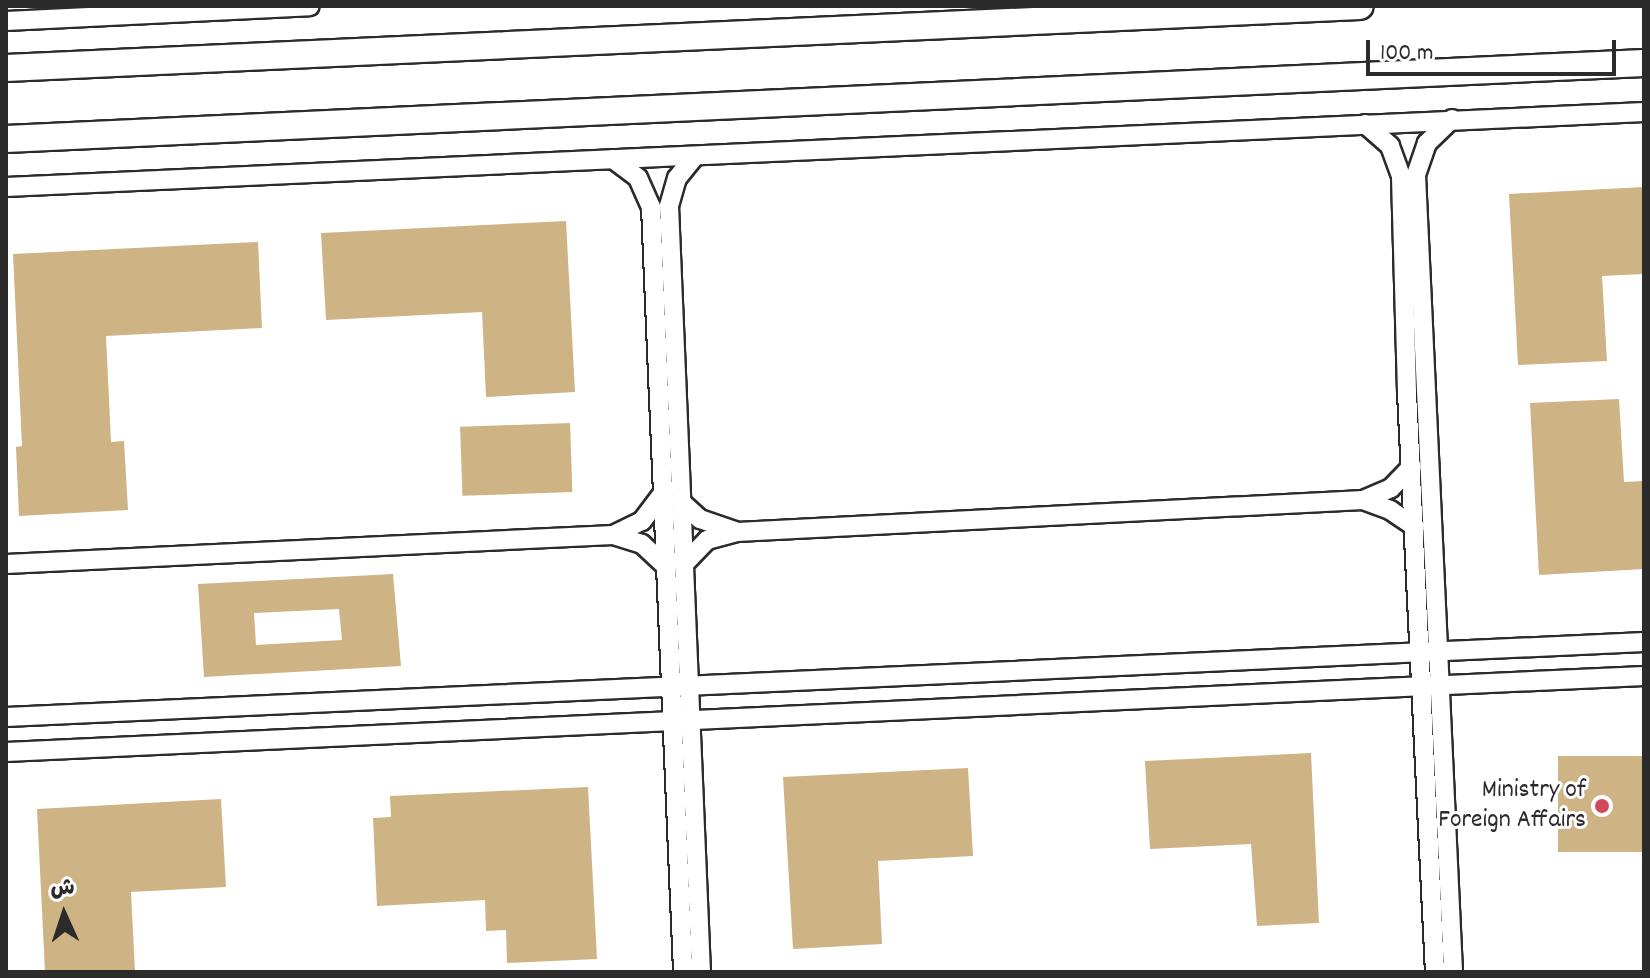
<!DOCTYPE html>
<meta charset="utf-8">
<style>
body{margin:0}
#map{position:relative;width:1650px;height:978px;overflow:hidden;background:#fff;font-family:Dekko,"Playpen Sans Arabic",sans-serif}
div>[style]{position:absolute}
.building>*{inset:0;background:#ceb384;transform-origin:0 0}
.roads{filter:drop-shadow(2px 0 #2b2b2b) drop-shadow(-2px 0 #2b2b2b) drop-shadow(0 2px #2b2b2b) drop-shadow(0 -2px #2b2b2b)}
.minor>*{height:18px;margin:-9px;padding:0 9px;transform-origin:9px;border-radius:9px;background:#fff}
.secondary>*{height:26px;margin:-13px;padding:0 13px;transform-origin:13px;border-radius:13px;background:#fff}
.dots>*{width:22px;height:22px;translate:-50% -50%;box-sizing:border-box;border:4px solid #fff;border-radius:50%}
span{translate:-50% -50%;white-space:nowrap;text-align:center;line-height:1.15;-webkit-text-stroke:6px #fff;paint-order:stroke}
.poi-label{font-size:26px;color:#2b2b2b}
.right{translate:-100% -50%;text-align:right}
.frame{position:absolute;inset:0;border:8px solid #2b2b2b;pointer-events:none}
.north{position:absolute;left:24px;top:874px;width:80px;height:80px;-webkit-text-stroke:6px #fff;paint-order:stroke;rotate:357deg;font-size:22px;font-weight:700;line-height:32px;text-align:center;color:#2b2b2b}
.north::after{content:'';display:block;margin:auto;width:28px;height:36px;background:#2b2b2b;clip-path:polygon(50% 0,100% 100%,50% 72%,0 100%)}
.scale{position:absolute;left:1366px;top:40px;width:250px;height:36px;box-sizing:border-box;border:4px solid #2b2b2b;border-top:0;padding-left:10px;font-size:24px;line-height:28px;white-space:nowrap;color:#2b2b2b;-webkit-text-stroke:6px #fff;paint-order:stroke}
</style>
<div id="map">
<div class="building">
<div style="clip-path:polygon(1644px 187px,1644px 274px,1602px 276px,1607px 361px,1518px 365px,1509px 194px)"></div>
<div style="clip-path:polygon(566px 221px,575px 392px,486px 397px,482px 312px,326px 320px,321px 233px)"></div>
<div style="clip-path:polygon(258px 242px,262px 328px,106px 336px,111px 442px,124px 441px,128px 510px,19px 516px,16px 447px,22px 446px,13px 254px)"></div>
<div style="clip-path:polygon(1619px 399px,1624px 482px,1644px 481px,1644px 569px,1539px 575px,1530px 403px)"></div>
<div style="left:570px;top:423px;width:69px;height:110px;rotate:88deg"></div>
<div style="clip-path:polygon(evenodd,393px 574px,401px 666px,204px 677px,198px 584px,393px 574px,339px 609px,342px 640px,256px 645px,254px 613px,339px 609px)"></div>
<div style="clip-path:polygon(1311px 753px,1319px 923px,1257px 926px,1251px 844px,1150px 849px,1145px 761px)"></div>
<div style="left:1644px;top:756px;width:96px;height:86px;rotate:90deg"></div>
<div style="clip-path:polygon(968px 768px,973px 856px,878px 861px,882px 944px,793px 949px,783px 777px)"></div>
<div style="clip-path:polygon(588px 787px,597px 959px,507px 963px,506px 930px,486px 931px,485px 900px,377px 906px,373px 818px,391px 817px,390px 796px)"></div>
<div style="clip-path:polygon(221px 799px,226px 887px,131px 892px,135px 972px,45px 972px,37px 809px)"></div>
</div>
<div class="roads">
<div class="minor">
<div style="left:6px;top:21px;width:304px;rotate:-2.8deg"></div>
<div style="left:1452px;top:119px;width:35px;rotate:136deg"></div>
<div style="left:1427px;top:143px;width:34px;rotate:109deg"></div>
<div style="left:1416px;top:175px;width:798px;rotate:87.34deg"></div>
<div style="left:1365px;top:124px;width:33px;rotate:41deg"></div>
<div style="left:1390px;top:146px;width:33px;rotate:70deg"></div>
<div style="left:1401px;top:177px;width:215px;rotate:88.4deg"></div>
<div style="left:1407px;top:392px;width:581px;rotate:87.24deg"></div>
<div style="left:695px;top:156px;width:28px;rotate:129deg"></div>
<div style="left:677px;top:178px;width:29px;rotate:106deg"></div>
<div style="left:669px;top:206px;width:767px;rotate:87.61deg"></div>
<div style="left:613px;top:159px;width:31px;rotate:37deg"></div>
<div style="left:638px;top:178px;width:32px;rotate:66deg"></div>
<div style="left:651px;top:207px;width:766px;rotate:87.6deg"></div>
<div style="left:6px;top:187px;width:1640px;rotate:-2.62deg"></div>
<div style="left:1363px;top:500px;width:29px;rotate:20deg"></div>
<div style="left:1390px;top:510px;width:30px;rotate:34deg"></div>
<div style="left:680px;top:501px;width:27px;rotate:42deg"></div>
<div style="left:700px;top:519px;width:37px;rotate:19deg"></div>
<div style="left:613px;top:535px;width:32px;rotate:-26deg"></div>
<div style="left:642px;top:521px;width:31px;rotate:-53deg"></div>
<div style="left:6px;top:564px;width:608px;rotate:-2.74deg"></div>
<div style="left:613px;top:535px;width:30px;rotate:17deg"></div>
<div style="left:642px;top:544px;width:33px;rotate:43deg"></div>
<div style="left:684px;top:564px;width:33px;rotate:-46deg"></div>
<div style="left:707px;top:540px;width:31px;rotate:-15deg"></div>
<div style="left:737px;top:532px;width:627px;rotate:-2.93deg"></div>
<div style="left:1363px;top:500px;width:30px;rotate:-23deg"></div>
<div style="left:1391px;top:488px;width:30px;rotate:-46deg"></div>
<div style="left:6px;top:717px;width:1640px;rotate:-2.62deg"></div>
<div style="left:6px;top:752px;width:1640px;rotate:-2.66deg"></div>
</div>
<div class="secondary">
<div style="left:6px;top:68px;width:1355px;rotate:-2.62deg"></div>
<div style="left:6px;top:139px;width:1640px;rotate:-2.66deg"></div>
</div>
</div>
<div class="dots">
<div style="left:1602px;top:806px;background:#d1495b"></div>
</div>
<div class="poi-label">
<span class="right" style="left:1586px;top:806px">Ministry of<br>Foreign Affairs</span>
</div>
<div class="frame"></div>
<div class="north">ش</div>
<div class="scale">100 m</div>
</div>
